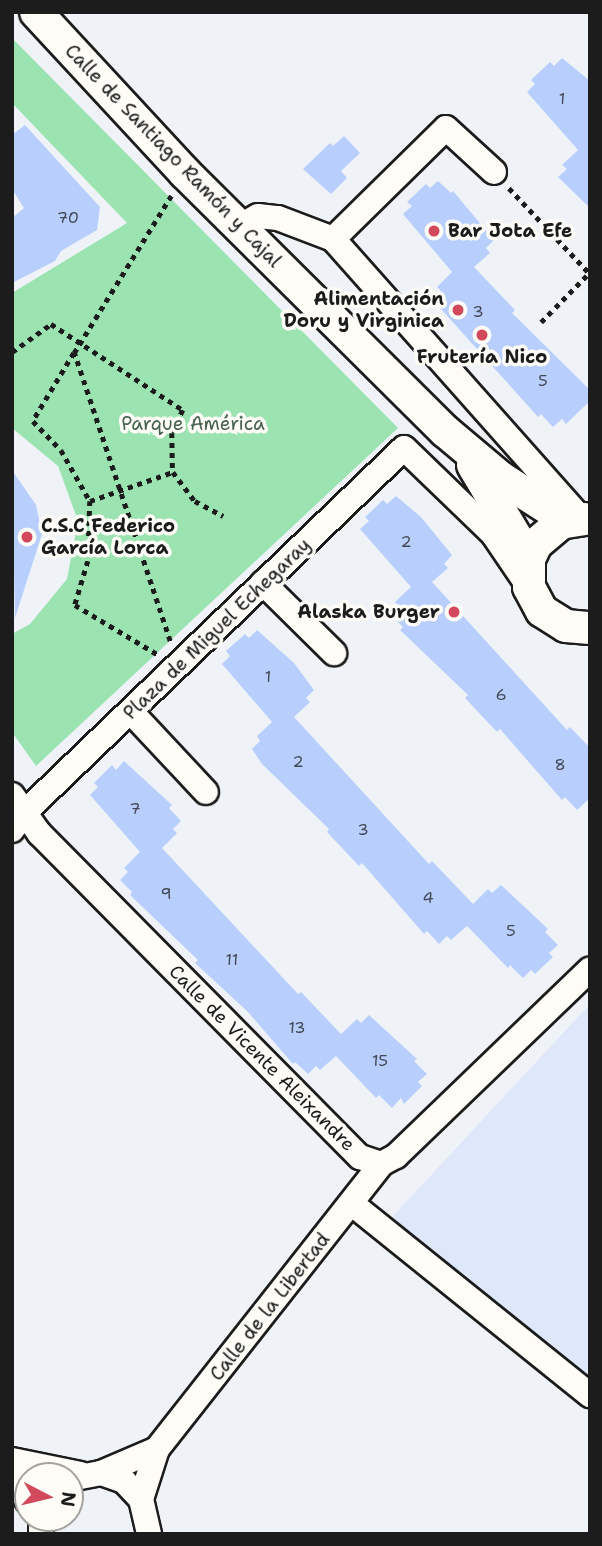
<!DOCTYPE html>
<meta charset="utf-8">
<style>
body{margin:0}
#map{position:relative;width:602px;height:1546px;overflow:hidden;background:#eff3f8;font-family:"Shantell Sans",sans-serif}
div>[style]{position:absolute}
.built>*{inset:0;background:#dee8fa}
.green>*{inset:0;background:#9be3b1}
.building>*{inset:0;background:#b8cffe}
.path>*{height:4.5px;margin-top:-2.25px;transform-origin:0;background:repeating-linear-gradient(90deg,#1c1c1c 0 5px,transparent 0 10px)}
.roads{filter:drop-shadow(2px 0 #1c1c1c) drop-shadow(-2px 0 #1c1c1c) drop-shadow(0 2px #1c1c1c) drop-shadow(0 -2px #1c1c1c)}
.minor>*{height:24px;margin:-12px;padding:0 12px;transform-origin:12px;border-radius:12px;background:#fdfcf7}
.major>*{height:32px;margin:-16px;padding:0 16px;transform-origin:16px;border-radius:16px;background:#fdfcf7}
.dots>*{width:19px;height:19px;translate:-50% -50%;box-sizing:border-box;border:4px solid #fdfcf7;border-radius:50%}
span{translate:-50% -50%;white-space:nowrap;text-align:center;line-height:1.15;-webkit-text-stroke:7px #fdfcf7;paint-order:stroke}
.number-label{font-size:16px;color:#434954}
.number-label span{-webkit-text-stroke-width:0}
.street-label{font-size:19px;color:#1c1c1c}
.poi-label{font-size:19px;color:#1c1c1c;font-weight:700}
.left{translate:0 -50%;text-align:left}
.right{translate:-100% -50%;text-align:right}
.park-label{font-size:19px;color:#486250}
.frame{position:absolute;inset:0;border:14px solid #1c1c1c;pointer-events:none}
.north{position:absolute;left:14px;top:1462px;width:70px;height:70px;box-sizing:border-box;background:#fdfcf7;border:2px solid #a3a29f;border-radius:50%;rotate:97deg;font-size:19px;font-weight:700;line-height:28px;text-align:center;color:#1c1c1c}
.north::after{content:'';display:block;margin:auto;width:24px;height:32px;background:#d1495b;clip-path:polygon(50% 0,100% 100%,50% 72%,0 100%)}
</style>
<div id="map">
<div class="built">
<div style="clip-path:polygon(590px 1004px,590px 1390px,381px 1229px)"></div>
</div>
<div class="green">
<div style="clip-path:polygon(12px 38px,398px 428px,36px 766px,12px 732px,12px 634px,30px 624px,67px 579px,78px 521px,58px 466px,12px 428px,12px 293px,127px 223px,12px 103px)"></div>
</div>
<div class="building">
<div style="clip-path:polygon(562px 58px,590px 81px,590px 208px,558px 177px,567px 169px,562px 165px,578px 150px,527px 92px,535px 84px,531px 80px,550px 62px,554px 66px)"></div>
<div style="clip-path:polygon(25px 125px,100px 207px,97px 230px,61px 251px,55px 261px,12px 283px,12px 218px,24px 208px,12px 189px,12px 135px)"></div>
<div style="clip-path:polygon(344px 136px,360px 153px,341px 171px,347px 178px,331px 194px,303px 169px,330px 143px,333px 146px)"></div>
<div style="clip-path:polygon(438px 181px,451px 193px,453px 191px,494px 240px,486px 248px,490px 253px,474px 267px,515px 310px,512px 313px,590px 390px,590px 401px,566px 424px,562px 419px,553px 427px,541px 414px,538px 417px,432px 299px,441px 291px,437px 287px,452px 272px,403px 214px,412px 206px,407px 202px,426px 184px,430px 188px)"></div>
<div style="clip-path:polygon(12px 470px,36px 505px,42px 534px,15px 618px)"></div>
<div style="clip-path:polygon(396px 496px,421px 517px,452px 555px,444px 564px,448px 568px,432px 582px,567px 730px,570px 727px,590px 748px,590px 798px,577px 810px,565px 797px,562px 800px,500px 729px,497px 732px,465px 698px,468px 695px,400px 630px,403px 627px,390px 614px,399px 606px,395px 602px,411px 587px,360px 529px,369px 521px,365px 517px,383px 500px,387px 504px)"></div>
<div style="clip-path:polygon(257px 630px,294px 663px,314px 690px,306px 698px,310px 702px,294px 717px,429px 864px,432px 861px,473px 904px,488px 889px,492px 893px,501px 885px,548px 929px,545px 932px,558px 945px,549px 953px,553px 957px,535px 974px,531px 970px,523px 978px,510px 965px,508px 968px,467px 926px,451px 940px,447px 936px,439px 944px,427px 931px,424px 934px,362px 863px,359px 866px,327px 832px,329px 829px,262px 764px,252px 749px,260px 741px,257px 736px,272px 722px,222px 664px,230px 656px,226px 651px,245px 634px,249px 638px)"></div>
<div style="clip-path:polygon(124px 761px,172px 805px,169px 808px,181px 821px,173px 829px,177px 833px,162px 848px,298px 994px,301px 992px,341px 1034px,357px 1019px,361px 1023px,369px 1015px,417px 1059px,414px 1061px,427px 1074px,418px 1082px,422px 1086px,404px 1104px,401px 1098px,392px 1108px,379px 1095px,376px 1098px,336px 1056px,320px 1070px,316px 1066px,308px 1074px,295px 1062px,293px 1064px,247px 1011px,195px 963px,198px 960px,130px 895px,132px 892px,120px 880px,128px 872px,124px 868px,140px 852px,90px 795px,98px 787px,94px 783px,112px 765px,116px 770px)"></div>
</div>
<div class="path">
<div style="left:509px;top:188px;width:118px;rotate:46.7deg"></div>
<div style="left:541px;top:322px;width:69px;rotate:-45.6deg"></div>
<div style="left:12px;top:352px;width:48px;rotate:-35.7deg"></div>
<div style="left:51px;top:324px;width:158px;rotate:33.1deg"></div>
<div style="left:183px;top:410px;width:25px;rotate:116deg"></div>
<div style="left:172px;top:433px;width:39px;rotate:89deg"></div>
<div style="left:74px;top:353px;width:79px;rotate:121.1deg"></div>
<div style="left:33px;top:421px;width:40px;rotate:46deg"></div>
<div style="left:61px;top:450px;width:59px;rotate:60.4deg"></div>
<div style="left:90px;top:501px;width:60px;rotate:91.9deg"></div>
<div style="left:88px;top:561px;width:46px;rotate:106.5deg"></div>
<div style="left:75px;top:605px;width:96px;rotate:30.9deg"></div>
<div style="left:90px;top:501px;width:88px;rotate:-19.3deg"></div>
<div style="left:173px;top:472px;width:36px;rotate:53deg"></div>
<div style="left:195px;top:501px;width:32px;rotate:28deg"></div>
<div style="left:170px;top:641px;width:304px;rotate:-108.4deg"></div>
<div style="left:74px;top:353px;width:185px;rotate:-58.3deg"></div>
</div>
<div class="roads">
<div class="minor">
<div style="left:239px;top:227px;width:22px;rotate:-30deg"></div>
<div style="left:258px;top:216px;width:20px;rotate:6deg"></div>
<div style="left:278px;top:218px;width:59px;rotate:20.9deg"></div>
<div style="left:333px;top:239px;width:373px;rotate:48.4deg"></div>
<div style="left:333px;top:239px;width:158px;rotate:-44.5deg"></div>
<div style="left:446px;top:128px;width:65px;rotate:42.5deg"></div>
<div style="left:263px;top:583px;width:100px;rotate:44.6deg"></div>
<div style="left:132px;top:713px;width:108px;rotate:46.9deg"></div>
<div style="left:12px;top:795px;width:47px;rotate:54.6deg"></div>
<div style="left:39px;top:833px;width:456px;rotate:45.3deg"></div>
<div style="left:360px;top:1157px;width:22px;rotate:18deg"></div>
<div style="left:381px;top:1164px;width:17px;rotate:-28deg"></div>
<div style="left:396px;top:1156px;width:269px;rotate:-43.9deg"></div>
<div style="left:12px;top:830px;width:22px;rotate:-54deg"></div>
<div style="left:25px;top:812px;width:525px;rotate:-43.84deg"></div>
<div style="left:404px;top:448px;width:124px;rotate:44deg"></div>
<div style="left:493px;top:534px;width:64px;rotate:55.8deg"></div>
<div style="left:351px;top:1203px;width:307px;rotate:38.8deg"></div>
<div style="left:157px;top:1449px;width:362px;rotate:-51.8deg"></div>
<div style="left:12px;top:1460px;width:70px;rotate:11.5deg"></div>
<div style="left:101px;top:1473px;width:61px;rotate:-23.2deg"></div>
<div style="left:157px;top:1449px;width:52px;rotate:107.7deg"></div>
<div style="left:12px;top:1475px;width:31px;rotate:59deg"></div>
<div style="left:70px;top:1479px;width:32px;rotate:-11deg"></div>
<div style="left:101px;top:1473px;width:24px;rotate:19deg"></div>
<div style="left:124px;top:1481px;width:25px;rotate:47deg"></div>
<div style="left:141px;top:1499px;width:36px;rotate:77deg"></div>
<div style="left:41px;top:1518px;width:16px;rotate:90deg"></div>
</div>
<div class="major">
<div style="left:36px;top:12px;width:219px;rotate:47.2deg"></div>
<div style="left:185px;top:173px;width:366px;rotate:44.8deg"></div>
<div style="left:445px;top:431px;width:73px;rotate:40deg"></div>
<div style="left:501px;top:478px;width:63px;rotate:32.7deg"></div>
<div style="left:554px;top:512px;width:23px;rotate:15deg"></div>
<div style="left:473px;top:465px;width:109px;rotate:59.2deg"></div>
<div style="left:585px;top:519px;width:24px;rotate:171deg"></div>
<div style="left:561px;top:523px;width:33px;rotate:140deg"></div>
<div style="left:536px;top:544px;width:17px;rotate:115deg"></div>
<div style="left:529px;top:559px;width:28px;rotate:90deg"></div>
<div style="left:529px;top:587px;width:27px;rotate:62deg"></div>
<div style="left:542px;top:611px;width:28px;rotate:32deg"></div>
<div style="left:566px;top:626px;width:24px;rotate:5deg"></div>
</div>
</div>
<div class="dots">
<div style="left:434px;top:231px;background:#d1495b"></div>
<div style="left:458px;top:310px;background:#d1495b"></div>
<div style="left:482px;top:335px;background:#d1495b"></div>
<div style="left:27px;top:537px;background:#d1495b"></div>
<div style="left:454px;top:612px;background:#d1495b"></div>
</div>
<div class="number-label">
<span style="left:562px;top:99px">1</span>
<span style="left:68px;top:218px">70</span>
<span style="left:478px;top:312px">3</span>
<span style="left:543px;top:381px">5</span>
<span style="left:406px;top:542px">2</span>
<span style="left:268px;top:677px">1</span>
<span style="left:501px;top:695px">6</span>
<span style="left:298px;top:762px">2</span>
<span style="left:560px;top:765px">8</span>
<span style="left:135px;top:809px">7</span>
<span style="left:363px;top:830px">3</span>
<span style="left:166px;top:894px">9</span>
<span style="left:428px;top:898px">4</span>
<span style="left:511px;top:931px">5</span>
<span style="left:232px;top:960px">11</span>
<span style="left:297px;top:1028px">13</span>
<span style="left:380px;top:1061px">15</span>
</div>
<div class="street-label">
<span style="left:173px;top:156px;rotate:46deg">Calle de Santiago Ramón y Cajal</span>
<span style="left:217px;top:629px;rotate:-44deg">Plaza de Miguel Echegaray</span>
<span style="left:262px;top:1058px;rotate:45deg">Calle de Vicente Aleixandre</span>
<span style="left:270px;top:1307px;rotate:-52deg">Calle de la Libertad</span>
</div>
<div class="poi-label">
<span class="left" style="left:448px;top:231px">Bar Jota Efe</span>
<span class="right" style="left:444px;top:310px">Alimentación<br>Doru y Virginica</span>
<span style="left:482px;top:357px">Frutería Nico</span>
<span class="left" style="left:41px;top:537px">C.S.C Federico<br>García Lorca</span>
<span class="right" style="left:440px;top:612px">Alaska Burger</span>
</div>
<div class="park-label">
<span style="left:193px;top:424px">Parque América</span>
</div>
<div class="frame"></div>
<div class="north">N</div>
</div>
